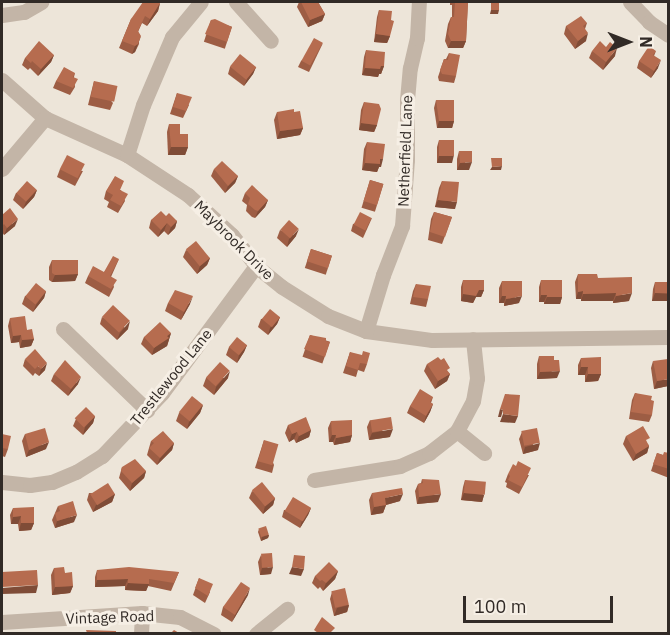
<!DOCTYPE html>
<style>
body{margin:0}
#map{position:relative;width:670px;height:635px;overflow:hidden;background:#ede5d9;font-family:"IBM Plex Sans",sans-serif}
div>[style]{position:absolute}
.minor>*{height:15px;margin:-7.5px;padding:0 7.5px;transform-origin:7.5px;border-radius:7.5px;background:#c3b5a7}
.wall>*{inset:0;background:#9d5d44;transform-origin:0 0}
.shaded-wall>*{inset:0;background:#7f4c37}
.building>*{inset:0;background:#b66c4f;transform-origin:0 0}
span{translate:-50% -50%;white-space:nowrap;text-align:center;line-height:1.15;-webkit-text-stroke:6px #f6efe5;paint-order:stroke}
.street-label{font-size:15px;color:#312a26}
.frame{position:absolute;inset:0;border:3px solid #312a26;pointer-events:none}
.north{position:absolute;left:598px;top:12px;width:60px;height:60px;-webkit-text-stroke:4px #f6efe5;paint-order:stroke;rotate:90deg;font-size:16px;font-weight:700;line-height:24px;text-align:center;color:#312a26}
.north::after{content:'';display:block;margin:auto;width:21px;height:27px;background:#312a26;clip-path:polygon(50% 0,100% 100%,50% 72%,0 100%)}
.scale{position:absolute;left:463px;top:596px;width:150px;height:27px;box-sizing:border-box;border:3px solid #312a26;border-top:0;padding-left:8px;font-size:18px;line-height:21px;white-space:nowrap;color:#312a26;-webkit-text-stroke:4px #f6efe5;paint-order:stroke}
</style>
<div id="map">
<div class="minor">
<div style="left:236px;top:2px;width:52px;rotate:48.1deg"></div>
<div style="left:630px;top:2px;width:28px;rotate:46deg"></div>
<div style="left:649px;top:22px;width:23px;rotate:34deg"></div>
<div style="left:2px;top:15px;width:22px;rotate:-8deg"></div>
<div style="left:24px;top:12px;width:20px;rotate:-30deg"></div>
<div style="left:2px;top:80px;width:57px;rotate:41.5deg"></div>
<div style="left:45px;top:118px;width:90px;rotate:24.3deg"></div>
<div style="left:127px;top:155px;width:73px;rotate:33.3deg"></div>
<div style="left:188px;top:195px;width:59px;rotate:42.3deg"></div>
<div style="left:232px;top:235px;width:39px;rotate:52deg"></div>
<div style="left:256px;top:266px;width:33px;rotate:39deg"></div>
<div style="left:282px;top:287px;width:54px;rotate:32.2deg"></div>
<div style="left:328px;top:316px;width:41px;rotate:21.5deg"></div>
<div style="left:366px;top:331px;width:67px;rotate:7.8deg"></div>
<div style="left:432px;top:340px;width:236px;rotate:-0.7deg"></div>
<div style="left:127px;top:155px;width:52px;rotate:-72.3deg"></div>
<div style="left:143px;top:105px;width:74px;rotate:-66.9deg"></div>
<div style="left:172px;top:37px;width:45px;rotate:-50.4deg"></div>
<div style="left:2px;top:169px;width:67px;rotate:-49.9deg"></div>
<div style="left:63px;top:329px;width:117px;rotate:44deg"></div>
<div style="left:366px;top:331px;width:59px;rotate:-73.1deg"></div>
<div style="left:383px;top:275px;width:53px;rotate:-68.8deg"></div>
<div style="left:402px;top:226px;width:66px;rotate:-85.7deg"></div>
<div style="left:407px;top:160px;width:60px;rotate:-90deg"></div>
<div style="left:407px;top:100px;width:32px;rotate:-85deg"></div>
<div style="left:410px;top:68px;width:31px;rotate:-77deg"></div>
<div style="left:417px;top:38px;width:36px;rotate:-87deg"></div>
<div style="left:457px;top:431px;width:35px;rotate:39deg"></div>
<div style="left:314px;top:480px;width:87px;rotate:-9.2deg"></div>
<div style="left:400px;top:466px;width:32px;rotate:-24deg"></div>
<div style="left:429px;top:453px;width:36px;rotate:-38deg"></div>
<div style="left:457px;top:431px;width:34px;rotate:-62deg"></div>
<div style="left:473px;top:401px;width:23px;rotate:-80deg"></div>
<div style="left:477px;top:378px;width:39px;rotate:-96deg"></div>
<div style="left:2px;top:482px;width:28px;rotate:6deg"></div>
<div style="left:30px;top:485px;width:22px;rotate:-8deg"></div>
<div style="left:52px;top:482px;width:26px;rotate:-23deg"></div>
<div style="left:76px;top:472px;width:31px;rotate:-32deg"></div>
<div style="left:102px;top:456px;width:87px;rotate:-46.4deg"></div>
<div style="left:162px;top:393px;width:158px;rotate:-53.5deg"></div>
<div style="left:2px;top:622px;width:140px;rotate:-3.7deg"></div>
<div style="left:142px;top:613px;width:38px;rotate:6deg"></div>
<div style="left:180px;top:617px;width:38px;rotate:27deg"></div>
<div style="left:141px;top:634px;width:21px;rotate:-87deg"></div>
<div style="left:256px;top:634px;width:40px;rotate:-39deg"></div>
</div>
<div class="wall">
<div style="clip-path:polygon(299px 2px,318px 2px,325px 14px,322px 21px,308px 27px,297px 7px)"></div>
<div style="clip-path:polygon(450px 2px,468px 2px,466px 41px,463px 48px,448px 48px,445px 41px,448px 24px,451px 17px,452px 17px,452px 5px,450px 5px)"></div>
<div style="clip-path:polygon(160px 3px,158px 11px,147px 26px,142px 23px,138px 32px,139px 44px,135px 52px,132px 54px,119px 48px,131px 19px)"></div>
<div style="clip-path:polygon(379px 10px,390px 36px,387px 43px,374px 42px,377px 17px)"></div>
<div style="left:211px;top:20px;width:22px;height:23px;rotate:18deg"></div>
<div style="clip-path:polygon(587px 23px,585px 29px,586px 41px,575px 49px,564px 34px,566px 26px)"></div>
<div style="clip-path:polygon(323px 43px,309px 72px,298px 67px,301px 61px)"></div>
<div style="clip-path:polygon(366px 50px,384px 66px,381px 74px,379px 74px,378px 77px,362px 75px,364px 57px)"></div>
<div style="clip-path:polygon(592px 51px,615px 56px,603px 70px,589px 58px)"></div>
<div style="clip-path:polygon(656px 51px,654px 56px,658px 68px,651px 78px,637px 68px,639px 61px)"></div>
<div style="clip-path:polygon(449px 53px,456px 76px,454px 83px,439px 81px,438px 77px,444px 59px,446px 59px)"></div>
<div style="clip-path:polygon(54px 55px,51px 62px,38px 76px,30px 68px,28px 70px,22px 65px,25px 58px)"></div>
<div style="clip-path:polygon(230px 67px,256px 67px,253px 74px,244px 86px,228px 74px)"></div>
<div style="clip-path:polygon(75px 73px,74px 77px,75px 87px,70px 95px,53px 88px,56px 81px)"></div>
<div style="clip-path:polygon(94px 81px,113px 103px,110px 110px,88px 105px)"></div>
<div style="clip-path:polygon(177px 93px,189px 105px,183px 118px,170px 114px)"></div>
<div style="clip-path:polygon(436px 100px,454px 121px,452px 128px,437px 128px,434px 108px)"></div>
<div style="clip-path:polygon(364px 102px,377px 125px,374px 132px,359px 130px,361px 110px)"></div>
<div style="clip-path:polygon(277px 112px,294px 112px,303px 128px,300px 135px,277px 139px,274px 120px)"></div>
<div style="clip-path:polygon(169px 124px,180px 134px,188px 147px,185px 155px,168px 155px,167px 132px)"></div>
<div style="clip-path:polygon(439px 140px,452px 163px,437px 163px,437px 147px)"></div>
<div style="clip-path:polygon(367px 142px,381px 167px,379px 167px,377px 172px,362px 170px,364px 149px)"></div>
<div style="clip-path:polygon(459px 151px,469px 170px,457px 170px,457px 159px)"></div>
<div style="clip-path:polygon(60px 169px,83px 171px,75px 186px,57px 177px)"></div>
<div style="clip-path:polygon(214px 169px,238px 176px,235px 183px,225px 193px,211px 176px)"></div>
<div style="left:370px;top:180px;width:14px;height:29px;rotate:17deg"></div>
<div style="clip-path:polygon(442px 181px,455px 209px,435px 207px,439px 188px)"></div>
<div style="clip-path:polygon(37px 190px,34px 197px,23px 209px,13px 200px,16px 193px)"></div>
<div style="clip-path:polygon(121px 190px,125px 201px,118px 213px,107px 207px,109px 202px,104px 199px,106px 191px)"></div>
<div style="clip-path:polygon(245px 193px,268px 200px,265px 207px,255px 218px,252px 217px,246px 211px,247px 205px,242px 201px)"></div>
<div style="clip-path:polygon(434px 212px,452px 217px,442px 244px,428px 240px,431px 219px)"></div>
<div style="clip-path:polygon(2px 215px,15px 226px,4px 235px,2px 232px)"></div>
<div style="clip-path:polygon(166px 216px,177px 221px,175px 228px,168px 235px,164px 231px,158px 237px,149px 228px,151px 220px)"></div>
<div style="clip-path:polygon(372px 218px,363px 238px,351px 231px,353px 224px)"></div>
<div style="clip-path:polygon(280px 230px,296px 236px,287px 247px,277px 238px)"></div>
<div style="left:311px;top:249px;width:22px;height:20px;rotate:18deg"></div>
<div style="clip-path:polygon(186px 250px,210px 258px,207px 265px,197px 274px,183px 257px)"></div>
<div style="clip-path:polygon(119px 259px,111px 277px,114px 287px,109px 297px,85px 283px,88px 276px,104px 272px)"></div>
<div style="clip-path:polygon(52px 260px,78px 274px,75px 281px,52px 282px,49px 280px,49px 267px)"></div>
<div style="clip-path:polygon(578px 274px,598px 278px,629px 301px,613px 303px,613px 301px,581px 301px,581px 299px,576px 299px,575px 282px)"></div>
<div style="clip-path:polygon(463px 280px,484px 290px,481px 297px,476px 297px,473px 303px,461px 301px,461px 287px)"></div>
<div style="clip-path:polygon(541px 280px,562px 297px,560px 304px,544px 304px,544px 302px,539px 302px,539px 287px)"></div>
<div style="clip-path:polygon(502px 281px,519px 303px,504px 306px,504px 303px,499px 303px,499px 288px)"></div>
<div style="clip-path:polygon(655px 282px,669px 282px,668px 301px,652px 301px,653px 289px)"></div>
<div style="clip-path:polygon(416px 284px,428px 299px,426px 307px,410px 304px,413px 291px)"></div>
<div style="clip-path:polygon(46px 291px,44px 298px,33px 312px,22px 304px,25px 296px)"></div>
<div style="clip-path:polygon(168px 303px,190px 304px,181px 320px,165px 311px)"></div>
<div style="clip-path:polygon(102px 317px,128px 329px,117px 340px,100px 324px)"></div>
<div style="clip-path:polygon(280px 317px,277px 324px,268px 335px,258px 327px,261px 319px)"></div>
<div style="clip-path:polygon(10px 318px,27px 330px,34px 339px,31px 346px,20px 348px,19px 342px,11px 343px,8px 326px)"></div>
<div style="clip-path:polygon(171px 333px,167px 346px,152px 355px,141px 344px,144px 337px)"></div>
<div style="left:310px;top:335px;width:21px;height:23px;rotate:19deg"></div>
<div style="clip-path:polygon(247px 345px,244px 352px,237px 363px,226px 355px,229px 347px)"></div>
<div style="clip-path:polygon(350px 352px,367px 364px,364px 372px,358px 370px,356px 377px,343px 373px)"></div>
<div style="clip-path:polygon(539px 356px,557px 378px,537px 379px,537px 364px)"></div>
<div style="clip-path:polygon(581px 358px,601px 374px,598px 381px,585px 382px,585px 375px,578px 375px,578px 365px)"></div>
<div style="clip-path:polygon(25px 359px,45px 370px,39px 376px,35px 373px,33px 376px,23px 366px)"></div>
<div style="clip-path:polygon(653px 361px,668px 386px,654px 389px,651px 368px)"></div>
<div style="clip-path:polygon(427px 364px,448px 372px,450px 374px,447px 381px,435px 389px,424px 371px)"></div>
<div style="clip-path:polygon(54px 374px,78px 384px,68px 396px,51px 381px)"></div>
<div style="clip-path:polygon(206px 378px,228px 378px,214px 395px,203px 386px)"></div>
<div style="clip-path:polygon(635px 393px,651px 400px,652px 415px,649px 422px,629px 419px,632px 400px)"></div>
<div style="clip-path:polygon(433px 397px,431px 403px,433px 404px,430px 412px,424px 423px,407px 413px,410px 406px)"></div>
<div style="clip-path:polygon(203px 405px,200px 413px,187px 429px,176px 421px,179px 413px)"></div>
<div style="clip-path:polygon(95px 416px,93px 423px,83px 435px,73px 426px,76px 419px)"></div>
<div style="clip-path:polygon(370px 420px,390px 437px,369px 440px,367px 427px)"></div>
<div style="clip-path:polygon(331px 421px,352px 435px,350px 442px,334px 445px,333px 442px,329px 442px,328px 428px)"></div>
<div style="clip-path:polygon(288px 425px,311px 430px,309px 437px,296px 443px,294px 439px,289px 442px,285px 433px)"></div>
<div style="clip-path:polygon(522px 432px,538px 450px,523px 454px,519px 439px)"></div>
<div style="clip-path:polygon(2px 434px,8px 449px,5px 457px,2px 456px)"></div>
<div style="clip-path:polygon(25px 434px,46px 449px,26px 457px,22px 441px)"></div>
<div style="clip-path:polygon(626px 436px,648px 444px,649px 446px,647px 453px,633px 461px,623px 444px)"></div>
<div style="clip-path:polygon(264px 440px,274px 465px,272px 473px,255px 468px)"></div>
<div style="clip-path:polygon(151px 441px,174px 443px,172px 450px,157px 465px,147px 455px)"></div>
<div style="clip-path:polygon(657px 453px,663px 455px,669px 453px,669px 478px,651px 471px)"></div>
<div style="clip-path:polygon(122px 467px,146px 471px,144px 478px,130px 491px,119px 478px)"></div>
<div style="clip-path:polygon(508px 474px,529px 475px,519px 494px,506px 487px,507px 483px,505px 482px)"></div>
<div style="clip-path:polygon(422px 479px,438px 502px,417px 504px,415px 491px,418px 484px,421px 483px)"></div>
<div style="clip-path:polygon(465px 480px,484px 495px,482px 502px,461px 500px,463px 487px)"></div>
<div style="clip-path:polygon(252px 491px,275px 498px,273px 505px,263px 514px,249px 498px)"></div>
<div style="clip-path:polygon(89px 493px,115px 494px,112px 502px,93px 512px,87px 500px)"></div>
<div style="clip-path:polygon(372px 493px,400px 501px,386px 505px,383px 513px,371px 515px,369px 500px)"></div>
<div style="clip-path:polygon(58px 506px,74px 522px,55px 528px,52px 520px)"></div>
<div style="clip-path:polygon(13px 508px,34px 523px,31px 530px,19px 531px,18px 524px,11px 524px,10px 515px)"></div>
<div style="clip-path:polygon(311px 508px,308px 515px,300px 528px,282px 517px,284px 510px)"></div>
<div style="clip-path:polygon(259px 529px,269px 535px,268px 538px,261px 541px,258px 532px)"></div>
<div style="clip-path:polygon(261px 555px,271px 574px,260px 575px,258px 562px)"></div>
<div style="clip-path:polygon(54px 568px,65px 573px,73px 586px,70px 593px,52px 595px,51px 575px)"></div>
<div style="clip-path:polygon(97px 570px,179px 572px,171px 591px,148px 586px,146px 591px,125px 590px,125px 586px,95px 587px,95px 577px)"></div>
<div style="clip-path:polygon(338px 571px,335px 579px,323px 591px,320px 587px,318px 589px,312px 583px,315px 576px)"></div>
<div style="clip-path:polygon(199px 578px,210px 592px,205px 603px,193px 595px)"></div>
<div style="clip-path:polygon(332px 592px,349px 605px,347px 612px,334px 616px,330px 599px)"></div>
<div style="clip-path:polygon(248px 595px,232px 622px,221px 615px,223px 607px)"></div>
</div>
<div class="shaded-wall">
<div style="clip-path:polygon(160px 3px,158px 11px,147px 26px,150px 19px)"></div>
<div style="clip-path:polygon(491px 10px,499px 10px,498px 14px,490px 14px)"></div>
<div style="clip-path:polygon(325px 14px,322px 21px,308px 27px,310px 20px)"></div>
<div style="clip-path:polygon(588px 33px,586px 41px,575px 49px,578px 41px)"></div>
<div style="clip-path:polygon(376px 34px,390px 36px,387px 43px,374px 42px)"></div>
<div style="clip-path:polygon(141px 36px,135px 52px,132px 54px,135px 46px)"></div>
<div style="clip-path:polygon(451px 41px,466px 41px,463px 48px,448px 48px)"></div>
<div style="clip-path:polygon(617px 48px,615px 56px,603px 70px,606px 62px)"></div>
<div style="clip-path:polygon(54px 55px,51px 62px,38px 76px,41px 69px)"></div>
<div style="clip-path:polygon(661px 60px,658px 68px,651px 78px,654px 71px)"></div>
<div style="clip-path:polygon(381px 66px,384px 66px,381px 74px,379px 74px,378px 77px,362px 75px,365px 68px)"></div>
<div style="clip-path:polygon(256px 67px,253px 74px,244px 86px,247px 79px)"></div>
<div style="clip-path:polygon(439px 121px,454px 121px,452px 128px,437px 128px)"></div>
<div style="clip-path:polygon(361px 123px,377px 125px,374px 132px,359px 130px)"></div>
<div style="clip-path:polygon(303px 128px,300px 135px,277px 139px,280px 131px)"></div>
<div style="clip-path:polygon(171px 147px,188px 147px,185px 155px,168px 155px)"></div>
<div style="clip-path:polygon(454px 155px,452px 163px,437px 163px,439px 156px)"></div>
<div style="clip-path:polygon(380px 159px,383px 159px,381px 167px,379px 167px,377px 172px,362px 170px,365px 163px)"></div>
<div style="clip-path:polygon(472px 162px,469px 170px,457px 170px,460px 163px)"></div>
<div style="clip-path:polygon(502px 166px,501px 170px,490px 170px,492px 167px)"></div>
<div style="clip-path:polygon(238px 176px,235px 183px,225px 193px,228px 186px)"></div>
<div style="clip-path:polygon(37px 190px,34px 197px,23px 209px,26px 202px)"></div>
<div style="clip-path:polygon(268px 200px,265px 207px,255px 218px,258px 211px)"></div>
<div style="clip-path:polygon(438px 200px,457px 202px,455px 209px,435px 207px)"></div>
<div style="clip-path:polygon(18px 219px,15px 226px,4px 235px,7px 228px)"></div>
<div style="clip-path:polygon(177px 221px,175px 228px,168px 235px,171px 227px)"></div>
<div style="clip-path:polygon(167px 223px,164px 231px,158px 237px,161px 230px)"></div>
<div style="clip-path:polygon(299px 229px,296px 236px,287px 247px,289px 239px)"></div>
<div style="clip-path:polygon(210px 258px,207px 265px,197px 274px,200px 266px)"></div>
<div style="clip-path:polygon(78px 274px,75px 281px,52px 282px,55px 275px)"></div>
<div style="clip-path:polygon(479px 290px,484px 290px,481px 297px,476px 297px,473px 303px,461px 301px,463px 294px)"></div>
<div style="clip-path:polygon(46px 291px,44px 298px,33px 312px,36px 305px)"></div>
<div style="clip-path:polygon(583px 291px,581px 299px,576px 299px,578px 292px)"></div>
<div style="clip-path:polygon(616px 293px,613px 301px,581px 301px,583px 294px)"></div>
<div style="clip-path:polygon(632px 293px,629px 301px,613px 303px,616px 296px)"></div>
<div style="clip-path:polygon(655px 293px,669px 294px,668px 301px,652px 301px)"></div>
<div style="clip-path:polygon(541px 295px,547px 295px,544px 302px,539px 302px)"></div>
<div style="clip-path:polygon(193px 296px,190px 304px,181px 320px,184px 312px)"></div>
<div style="clip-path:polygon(502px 296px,506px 296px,504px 303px,499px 303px)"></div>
<div style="clip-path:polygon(522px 296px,519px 303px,504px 306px,506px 299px)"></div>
<div style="clip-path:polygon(547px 297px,562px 297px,560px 304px,544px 304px)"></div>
<div style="clip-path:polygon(280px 317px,277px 324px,268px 335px,270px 328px)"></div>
<div style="clip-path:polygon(130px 321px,128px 329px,117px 340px,120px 333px)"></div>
<div style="clip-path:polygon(171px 333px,167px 346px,152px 355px,154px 348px)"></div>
<div style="clip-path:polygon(21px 335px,19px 342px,11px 343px,13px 336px)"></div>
<div style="clip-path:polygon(34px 339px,31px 346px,20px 348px,22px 340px)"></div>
<div style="clip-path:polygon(247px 345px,244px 352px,237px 363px,239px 355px)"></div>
<div style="clip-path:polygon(47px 363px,45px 370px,39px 376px,41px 369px)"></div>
<div style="clip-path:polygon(581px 367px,588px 367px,585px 375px,578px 375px)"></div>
<div style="clip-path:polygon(230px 371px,228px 378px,214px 395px,216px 387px)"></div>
<div style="clip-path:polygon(560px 371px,557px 378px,537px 379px,540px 372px)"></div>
<div style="clip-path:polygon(450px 374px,447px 381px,435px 389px,438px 381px)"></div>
<div style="clip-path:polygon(588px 374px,601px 374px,598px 381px,585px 382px)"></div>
<div style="clip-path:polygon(81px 377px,78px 384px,68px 396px,71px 389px)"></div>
<div style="clip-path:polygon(669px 379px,668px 386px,654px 389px,657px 381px)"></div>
<div style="clip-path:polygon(433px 404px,430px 412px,424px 423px,426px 416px)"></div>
<div style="clip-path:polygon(203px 405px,200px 413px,187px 429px,189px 422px)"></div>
<div style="clip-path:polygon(500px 409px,503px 410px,501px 417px,498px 417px)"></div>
<div style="clip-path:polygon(503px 414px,518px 416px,515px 423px,500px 422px)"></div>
<div style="clip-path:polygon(95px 416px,93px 423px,83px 435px,85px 427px)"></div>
<div style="clip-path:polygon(393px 429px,390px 437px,369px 440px,372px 433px)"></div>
<div style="clip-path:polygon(311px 430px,309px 437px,296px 443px,299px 436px)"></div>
<div style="clip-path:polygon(297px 432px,294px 439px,289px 442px,292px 434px)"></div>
<div style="clip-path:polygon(332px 435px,336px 435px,333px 442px,329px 442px)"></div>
<div style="clip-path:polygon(352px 435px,350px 442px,334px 445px,336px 438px)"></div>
<div style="clip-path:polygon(49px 442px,46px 449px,26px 457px,29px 450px)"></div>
<div style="clip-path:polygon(174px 443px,172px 450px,157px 465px,160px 458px)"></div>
<div style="clip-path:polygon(540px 443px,538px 450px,523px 454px,525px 447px)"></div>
<div style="clip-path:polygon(649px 446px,647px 453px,633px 461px,636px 454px)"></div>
<div style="clip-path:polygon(146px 471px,144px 478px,130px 491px,132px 483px)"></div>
<div style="clip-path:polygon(464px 493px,484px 495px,482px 502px,461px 500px)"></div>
<div style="clip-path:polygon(115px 494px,112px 502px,93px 512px,96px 505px)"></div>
<div style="clip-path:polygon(403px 494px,400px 501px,382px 506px,385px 498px)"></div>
<div style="clip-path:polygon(441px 494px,438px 502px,417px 504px,419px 497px)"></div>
<div style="clip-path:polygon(275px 498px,273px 505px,263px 514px,265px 506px)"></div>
<div style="clip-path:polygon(386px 505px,383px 513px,371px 515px,374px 507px)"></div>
<div style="clip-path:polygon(311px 508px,308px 515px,300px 528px,302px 521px)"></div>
<div style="clip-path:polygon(77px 515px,74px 522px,55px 528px,57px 521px)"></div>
<div style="clip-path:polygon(21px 516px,18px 524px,11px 524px,13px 517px)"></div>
<div style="clip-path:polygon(21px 523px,34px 523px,31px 530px,19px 531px)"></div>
<div style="clip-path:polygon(269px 535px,268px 538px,261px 541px,262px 537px)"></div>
<div style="clip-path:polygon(273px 567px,271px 574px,260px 575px,262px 568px)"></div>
<div style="clip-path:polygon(292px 567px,304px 569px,301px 576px,289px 574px)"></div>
<div style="clip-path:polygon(338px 571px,335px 579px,323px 591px,326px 583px)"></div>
<div style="clip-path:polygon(128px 579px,125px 586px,95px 587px,97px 580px)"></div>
<div style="clip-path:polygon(128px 583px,149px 584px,146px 591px,125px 590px)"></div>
<div style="clip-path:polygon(38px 585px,36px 593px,2px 594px,2px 588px)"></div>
<div style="clip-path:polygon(73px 586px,70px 593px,52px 595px,55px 587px)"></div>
<div style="clip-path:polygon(250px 588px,248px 595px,232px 622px,235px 615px)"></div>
<div style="clip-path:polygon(349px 605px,347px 612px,334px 616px,337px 608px)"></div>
</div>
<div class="building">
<div style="clip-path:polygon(143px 2px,158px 2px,160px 3px,150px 19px,145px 16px,138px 31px,141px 36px,138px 44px,135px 46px,122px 41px,131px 19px)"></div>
<div style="clip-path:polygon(301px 2px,318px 2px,325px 14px,310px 20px)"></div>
<div style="clip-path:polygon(455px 2px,468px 2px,466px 41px,451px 41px,448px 34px,451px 17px,454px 17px)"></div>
<div style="left:491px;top:2px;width:8px;height:8px"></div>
<div style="clip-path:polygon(379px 10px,392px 11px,391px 20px,394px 21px,390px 36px,376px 34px)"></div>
<div style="clip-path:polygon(581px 16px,587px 23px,583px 26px,588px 33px,578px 41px,566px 26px)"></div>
<div style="clip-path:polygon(215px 19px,232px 27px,227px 42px,205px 34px,211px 20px)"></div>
<div style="left:314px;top:38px;width:10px;height:26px;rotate:29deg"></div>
<div style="clip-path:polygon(39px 41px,54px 55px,41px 69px,32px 61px,31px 63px,25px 58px)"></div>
<div style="clip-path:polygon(600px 41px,606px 47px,610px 42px,617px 48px,606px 62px,592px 51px)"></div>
<div style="clip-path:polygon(649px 46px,656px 51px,653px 55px,661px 60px,654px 71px,639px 61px)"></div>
<div style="clip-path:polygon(366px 50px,385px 52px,384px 66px,381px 66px,380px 69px,365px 68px)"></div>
<div style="clip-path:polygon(449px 53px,460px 55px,456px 76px,442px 74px,440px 70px,444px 59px,448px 60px)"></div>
<div style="left:240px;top:54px;width:21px;height:16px;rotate:39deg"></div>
<div style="clip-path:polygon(64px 67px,75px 73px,73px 77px,78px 79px,73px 88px,56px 81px)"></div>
<div style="left:94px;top:81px;width:24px;height:16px;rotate:12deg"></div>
<div style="clip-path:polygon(177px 93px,192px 97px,186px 111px,173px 107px)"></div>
<div style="clip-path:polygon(436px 100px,454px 100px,454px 121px,439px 121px)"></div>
<div style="clip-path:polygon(364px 102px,379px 104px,381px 109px,377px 125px,361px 123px)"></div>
<div style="clip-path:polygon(294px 109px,294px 112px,300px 111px,303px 128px,280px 131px,277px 112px)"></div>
<div style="clip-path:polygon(169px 124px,180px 124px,180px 134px,188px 134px,188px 147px,171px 147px)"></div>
<div style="left:439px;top:140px;width:15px;height:16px"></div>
<div style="clip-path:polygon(367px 142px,385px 144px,383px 159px,380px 159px,380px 164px,365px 163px)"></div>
<div style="clip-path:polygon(459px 151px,472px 151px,472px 162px,460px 163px)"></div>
<div style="left:67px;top:155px;width:20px;height:16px;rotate:27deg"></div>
<div style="clip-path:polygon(491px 158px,502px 158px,502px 166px,492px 167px)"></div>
<div style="clip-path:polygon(222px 161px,238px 176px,228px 186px,214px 169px)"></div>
<div style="clip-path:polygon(115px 176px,124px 181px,120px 190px,128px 194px,121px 206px,110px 200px,113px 195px,106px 191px)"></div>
<div style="left:370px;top:180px;width:14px;height:22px;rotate:17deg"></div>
<div style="left:27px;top:181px;width:13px;height:16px;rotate:42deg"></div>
<div style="clip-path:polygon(442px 181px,459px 182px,457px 202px,438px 200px)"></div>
<div style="clip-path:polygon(252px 185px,268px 200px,258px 211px,255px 210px,248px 204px,250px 198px,245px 193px)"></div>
<div style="clip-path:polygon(10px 208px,18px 219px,7px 228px,4px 224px,2px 226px,2px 215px)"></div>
<div style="clip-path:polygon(161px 211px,166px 216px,169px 213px,177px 221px,171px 227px,167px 223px,161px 230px,151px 220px)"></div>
<div style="left:360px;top:212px;width:13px;height:14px;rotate:27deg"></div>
<div style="clip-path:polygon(434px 212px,452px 217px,445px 237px,430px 232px)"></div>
<div style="left:289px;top:220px;width:13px;height:13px;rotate:42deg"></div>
<div style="left:196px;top:241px;width:22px;height:13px;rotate:51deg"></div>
<div style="left:311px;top:249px;width:22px;height:13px;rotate:18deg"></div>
<div style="clip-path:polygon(113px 256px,119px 259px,110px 276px,117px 280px,111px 289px,88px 276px,93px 266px,104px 272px)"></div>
<div style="clip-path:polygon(52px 260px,78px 260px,78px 274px,55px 275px,52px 273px)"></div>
<div style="clip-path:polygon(578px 274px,597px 274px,598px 278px,632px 277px,632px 293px,616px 296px,616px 293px,583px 294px,583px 291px,578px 292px)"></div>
<div style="clip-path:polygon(463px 280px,484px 280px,484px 290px,479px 290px,476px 296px,463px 294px)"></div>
<div style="clip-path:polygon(541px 280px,562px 280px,562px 297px,547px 297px,547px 295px,541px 295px)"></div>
<div style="clip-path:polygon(502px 281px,522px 281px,522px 296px,506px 299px,506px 296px,502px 296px)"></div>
<div style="left:655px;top:282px;width:14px;height:11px"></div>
<div style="left:36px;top:283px;width:13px;height:17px;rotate:39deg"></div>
<div style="clip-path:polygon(416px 284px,431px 286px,428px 299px,413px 297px)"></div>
<div style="clip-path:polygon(175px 290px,193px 296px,184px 312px,168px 303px)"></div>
<div style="left:113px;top:305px;width:23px;height:16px;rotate:43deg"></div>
<div style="left:270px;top:309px;width:13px;height:13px;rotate:39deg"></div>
<div style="clip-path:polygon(25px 316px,27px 330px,32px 329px,34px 339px,22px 340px,21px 335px,13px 336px,10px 318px)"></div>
<div style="clip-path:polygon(160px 322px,171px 333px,167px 336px,169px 338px,154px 348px,144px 337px)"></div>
<div style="clip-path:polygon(310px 335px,326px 338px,326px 341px,330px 342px,325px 357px,304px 349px)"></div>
<div style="left:237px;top:337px;width:13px;height:13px;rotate:39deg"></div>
<div style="clip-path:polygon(35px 349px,47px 363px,41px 369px,38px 366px,35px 369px,25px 359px)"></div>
<div style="clip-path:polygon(363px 351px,370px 353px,367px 364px,360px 363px,358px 370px,346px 366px,350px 352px,362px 355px)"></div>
<div style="clip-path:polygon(539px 356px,554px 356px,554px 360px,559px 360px,560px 371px,540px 372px)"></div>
<div style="clip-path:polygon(438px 357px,441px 360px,444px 358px,450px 368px,447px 370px,450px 374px,438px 381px,427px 364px)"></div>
<div style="clip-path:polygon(601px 357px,601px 374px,588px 374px,588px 367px,581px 367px,581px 358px)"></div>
<div style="clip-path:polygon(668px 359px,669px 379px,657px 381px,653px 361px)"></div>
<div style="clip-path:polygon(65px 360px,81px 377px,71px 389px,54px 374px)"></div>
<div style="left:220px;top:362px;width:13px;height:21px;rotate:42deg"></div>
<div style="clip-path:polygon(420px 389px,433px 397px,430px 402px,433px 404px,426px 416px,410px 406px)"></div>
<div style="clip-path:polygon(635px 393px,652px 396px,651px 400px,654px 401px,652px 415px,631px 412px)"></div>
<div style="clip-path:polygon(505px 394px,520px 395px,518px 416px,503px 414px,503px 410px,500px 409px)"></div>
<div style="left:192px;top:396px;width:14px;height:21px;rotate:39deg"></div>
<div style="left:86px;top:407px;width:13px;height:16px;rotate:45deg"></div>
<div style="clip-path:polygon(306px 417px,311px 430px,299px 436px,297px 432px,292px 434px,288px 425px)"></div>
<div style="left:391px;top:417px;width:12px;height:21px;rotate:81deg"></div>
<div style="clip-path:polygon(352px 420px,352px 435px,336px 438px,336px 435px,332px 435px,331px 421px)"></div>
<div style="clip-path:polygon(643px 426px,650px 438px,646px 440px,649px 446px,636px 454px,626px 436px)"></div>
<div style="clip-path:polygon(45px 428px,49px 442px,29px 450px,25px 434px)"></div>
<div style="left:537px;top:428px;width:15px;height:16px;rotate:79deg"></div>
<div style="clip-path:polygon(163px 431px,174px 443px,160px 458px,149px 448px,154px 443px,151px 441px)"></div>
<div style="clip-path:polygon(2px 434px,11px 436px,8px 449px,2px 448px)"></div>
<div style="left:264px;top:440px;width:15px;height:22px;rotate:16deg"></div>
<div style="clip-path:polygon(664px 452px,669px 453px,669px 469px,653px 464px,657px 453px,663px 455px)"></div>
<div style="clip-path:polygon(135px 459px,146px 471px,132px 483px,121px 471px,122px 467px)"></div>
<div style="clip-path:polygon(518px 461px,531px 468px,522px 487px,508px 480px,510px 476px,508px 474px,513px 464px,516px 466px)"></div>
<div style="clip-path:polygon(422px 479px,439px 480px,441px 494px,419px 497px,418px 484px,423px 483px)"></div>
<div style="left:465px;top:480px;width:21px;height:13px;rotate:5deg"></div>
<div style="left:262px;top:482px;width:21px;height:13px;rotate:51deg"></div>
<div style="left:108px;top:483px;width:13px;height:21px;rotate:58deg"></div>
<div style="clip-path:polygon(402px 488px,403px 494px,385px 498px,386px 505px,374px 507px,372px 493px)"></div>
<div style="left:293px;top:497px;width:21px;height:16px;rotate:31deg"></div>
<div style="clip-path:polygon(73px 501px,77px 515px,57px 521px,55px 513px,60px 511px,58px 506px)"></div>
<div style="clip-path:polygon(34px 507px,34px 523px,21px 523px,21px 516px,13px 517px,13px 508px)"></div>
<div style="left:266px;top:526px;width:9px;height:8px;rotate:72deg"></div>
<div style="left:272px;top:553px;width:14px;height:11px;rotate:86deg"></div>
<div style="clip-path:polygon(294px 555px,305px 556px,304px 569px,292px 567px)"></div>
<div style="clip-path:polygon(329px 562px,338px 571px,326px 583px,322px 580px,320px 581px,315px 576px)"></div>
<div style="clip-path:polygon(64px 567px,65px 573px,72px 572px,73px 586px,55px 587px,54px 568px)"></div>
<div style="clip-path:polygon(129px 567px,179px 572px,174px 583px,149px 579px,149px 584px,128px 583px,128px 579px,97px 580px,97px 570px)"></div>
<div style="clip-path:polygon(37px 570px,38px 585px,2px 587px,2px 591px,2px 572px)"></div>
<div style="clip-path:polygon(199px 578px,213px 584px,208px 596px,195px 588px)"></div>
<div style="clip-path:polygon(241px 582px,250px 588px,235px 615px,223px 607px)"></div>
<div style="left:345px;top:588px;width:17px;height:14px;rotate:77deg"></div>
<div style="clip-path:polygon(322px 617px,335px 628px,330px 633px,318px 633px,314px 630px)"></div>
<div style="clip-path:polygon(86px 630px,116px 631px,116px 633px,87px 633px)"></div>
<div style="clip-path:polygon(174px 630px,179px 633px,171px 633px)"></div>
</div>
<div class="street-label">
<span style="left:405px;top:151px;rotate:-88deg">Netherfield Lane</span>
<span style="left:234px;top:240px;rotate:45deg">Maybrook Drive</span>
<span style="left:171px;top:377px;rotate:-51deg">Trestlewood Lane</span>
<span style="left:110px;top:617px;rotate:-2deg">Vintage Road</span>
</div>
<div class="frame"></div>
<div class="north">N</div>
<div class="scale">100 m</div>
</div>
